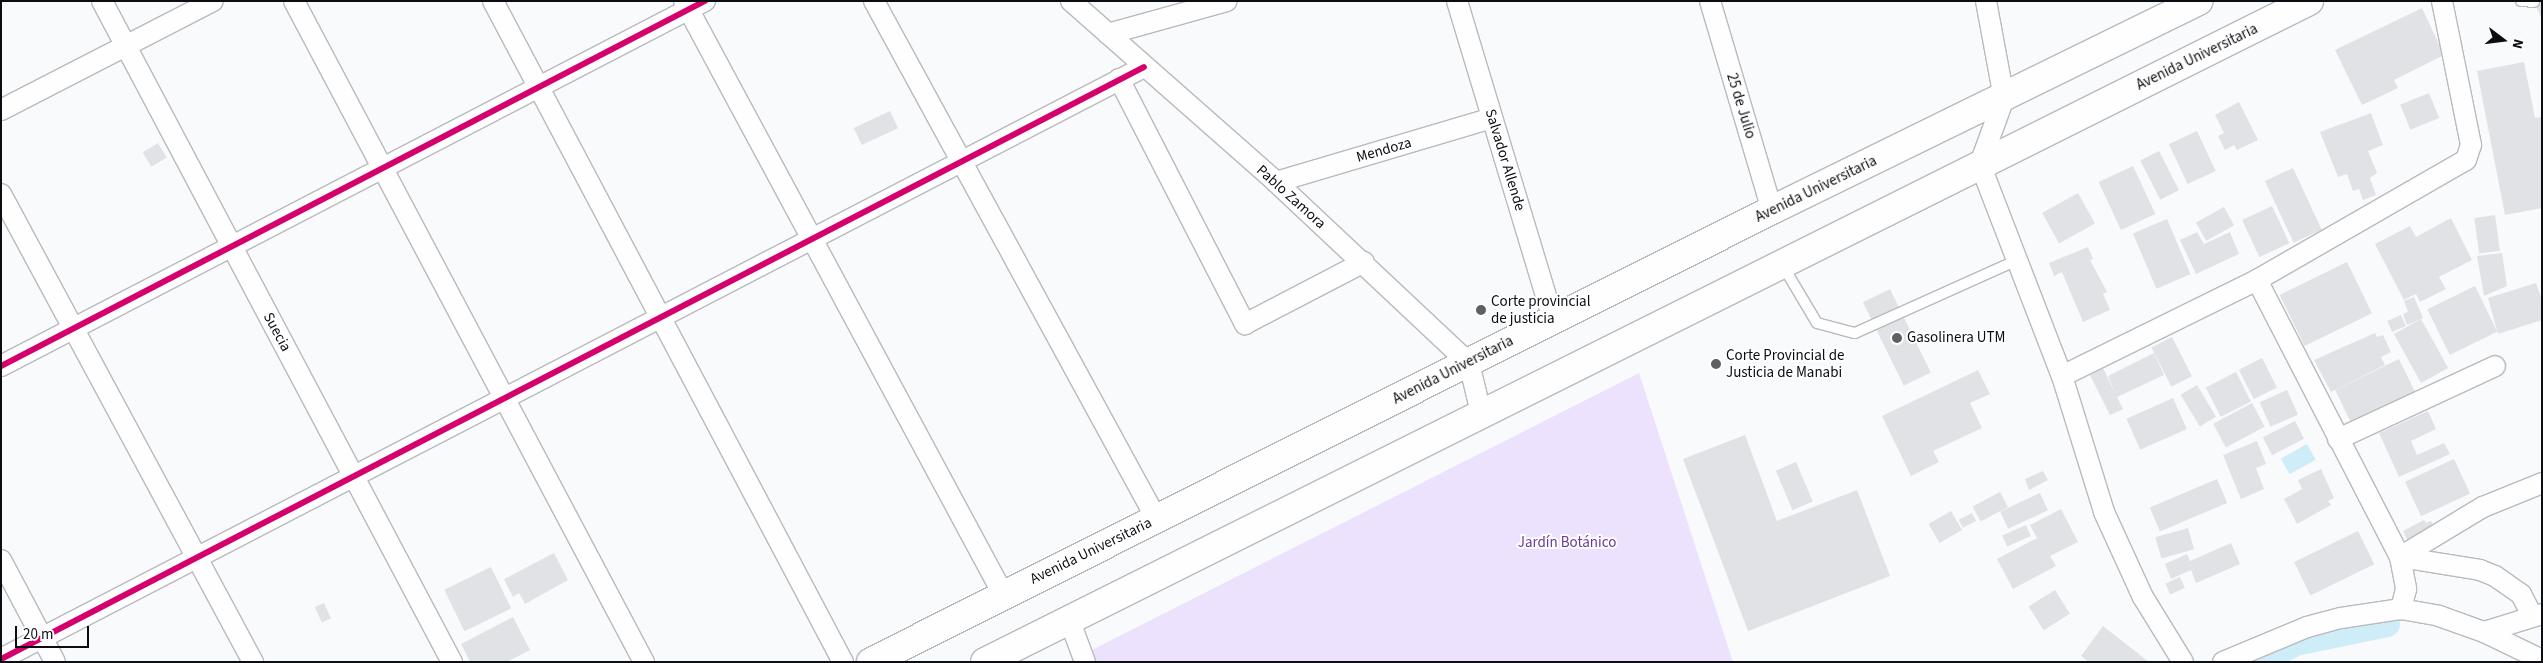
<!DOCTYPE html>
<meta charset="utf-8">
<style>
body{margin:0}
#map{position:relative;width:2543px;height:663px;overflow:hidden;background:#f9fafc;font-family:"Source Sans 3",sans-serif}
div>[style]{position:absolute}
.green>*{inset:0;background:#ece2fe}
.water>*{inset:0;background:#cfedf8;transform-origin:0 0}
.canal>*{height:25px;margin:-12.5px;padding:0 12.5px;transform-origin:12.5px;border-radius:12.5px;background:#cfedf8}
.building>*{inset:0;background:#e1e2e6;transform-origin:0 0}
.roads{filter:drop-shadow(1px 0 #b8babe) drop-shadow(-1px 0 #b8babe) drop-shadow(0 1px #b8babe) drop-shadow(0 -1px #b8babe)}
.lane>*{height:10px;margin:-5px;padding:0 5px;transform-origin:5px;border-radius:5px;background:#fefeff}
.street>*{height:20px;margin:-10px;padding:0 10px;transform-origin:10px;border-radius:10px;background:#fefeff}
.primary>*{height:28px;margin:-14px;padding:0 14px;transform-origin:14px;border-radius:14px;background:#fefeff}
.cycleway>*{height:6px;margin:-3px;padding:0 3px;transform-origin:3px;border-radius:3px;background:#d6006c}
.dots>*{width:14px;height:14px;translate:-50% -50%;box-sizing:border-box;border:2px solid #fff;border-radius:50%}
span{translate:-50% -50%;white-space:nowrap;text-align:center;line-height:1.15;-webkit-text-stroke:4px #fff;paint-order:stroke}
.street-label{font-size:15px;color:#0a0d12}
.poi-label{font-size:15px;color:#0a0d12}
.left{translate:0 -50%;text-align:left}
.park-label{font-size:15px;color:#693999}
.frame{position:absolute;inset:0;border:2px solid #0a0d12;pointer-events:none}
.north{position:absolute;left:2478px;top:15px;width:50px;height:50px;-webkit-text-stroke:4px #fff;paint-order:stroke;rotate:105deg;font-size:14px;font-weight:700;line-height:20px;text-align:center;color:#0a0d12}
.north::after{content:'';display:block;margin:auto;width:18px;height:22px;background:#0a0d12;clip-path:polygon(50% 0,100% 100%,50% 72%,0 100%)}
.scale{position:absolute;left:15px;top:626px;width:74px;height:22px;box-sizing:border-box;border:2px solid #0a0d12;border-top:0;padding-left:6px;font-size:15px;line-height:18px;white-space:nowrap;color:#0a0d12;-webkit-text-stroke:4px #fff;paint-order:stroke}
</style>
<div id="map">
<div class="green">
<div style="clip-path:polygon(1639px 373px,1733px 662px,1068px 662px)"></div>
</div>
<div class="water">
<div style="left:2307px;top:444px;width:18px;height:30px;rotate:61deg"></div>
</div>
<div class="canal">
<div style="left:2259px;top:662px;width:41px;rotate:-27.8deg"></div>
<div style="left:2295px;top:643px;width:94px;rotate:-11.7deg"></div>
</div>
<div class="building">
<div style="clip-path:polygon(2534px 1px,2542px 1px,2542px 20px)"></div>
<div style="clip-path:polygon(2422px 8px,2444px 55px,2394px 80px,2398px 88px,2362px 105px,2335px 50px)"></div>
<div style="clip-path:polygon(2524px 62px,2535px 118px,2542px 117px,2542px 208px,2505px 215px,2477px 71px)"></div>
<div style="left:2429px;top:93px;width:27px;height:31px;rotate:68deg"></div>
<div style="clip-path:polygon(2239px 102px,2258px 140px,2237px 150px,2234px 145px,2225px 150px,2218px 136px,2224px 133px,2215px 115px)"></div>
<div style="left:890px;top:111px;width:19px;height:40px;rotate:65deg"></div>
<div style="clip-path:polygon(2371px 113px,2383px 145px,2368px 151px,2377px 173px,2370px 178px,2376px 195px,2363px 200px,2359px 189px,2353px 191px,2347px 174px,2338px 177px,2320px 132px)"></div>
<div style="left:2197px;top:131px;width:44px;height:31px;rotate:65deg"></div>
<div style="left:158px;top:143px;width:17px;height:18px;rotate:59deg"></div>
<div style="left:2159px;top:151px;width:44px;height:21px;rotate:63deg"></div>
<div style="left:2133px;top:166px;width:53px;height:38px;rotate:65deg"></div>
<div style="left:2293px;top:168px;width:68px;height:31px;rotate:65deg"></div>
<div style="left:2078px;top:193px;width:35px;height:41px;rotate:61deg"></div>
<div style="left:2272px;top:206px;width:41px;height:33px;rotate:65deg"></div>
<div style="left:2224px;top:207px;width:21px;height:32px;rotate:61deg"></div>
<div style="left:2495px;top:215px;width:36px;height:21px;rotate:82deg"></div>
<div style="clip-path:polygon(2451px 218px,2472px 260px,2439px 277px,2446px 289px,2420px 302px,2416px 294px,2404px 300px,2375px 244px,2410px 226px,2416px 237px)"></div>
<div style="left:2167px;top:219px;width:60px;height:37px;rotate:67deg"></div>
<div style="clip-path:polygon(2197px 232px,2204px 244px,2230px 232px,2239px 254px,2196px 274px,2180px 240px)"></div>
<div style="clip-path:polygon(2088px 247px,2093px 259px,2090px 260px,2107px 292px,2103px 294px,2110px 310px,2083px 322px,2062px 272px,2054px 276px,2049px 263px)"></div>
<div style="clip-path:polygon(2502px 253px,2507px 286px,2484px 296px,2477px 256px)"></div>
<div style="left:2347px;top:262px;width:57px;height:75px;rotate:64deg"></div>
<div style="clip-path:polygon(2536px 283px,2542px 300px,2542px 320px,2498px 334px,2488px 298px)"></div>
<div style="left:2475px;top:286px;width:51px;height:53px;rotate:64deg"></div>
<div style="left:1890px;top:289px;width:93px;height:30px;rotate:64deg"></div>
<div style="clip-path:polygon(2414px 297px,2423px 318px,2407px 325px,2403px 314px,2408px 312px,2404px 301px)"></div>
<div style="left:2401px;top:315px;width:12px;height:15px;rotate:66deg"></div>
<div style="left:2421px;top:319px;width:56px;height:31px;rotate:61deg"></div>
<div style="clip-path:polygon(2375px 333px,2377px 337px,2383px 335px,2391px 352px,2381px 357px,2385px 365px,2331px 392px,2314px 360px)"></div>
<div style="left:2172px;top:337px;width:44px;height:23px;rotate:63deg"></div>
<div style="clip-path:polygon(2154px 353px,2164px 375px,2117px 397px,2123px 409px,2110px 415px,2090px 375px,2103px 368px,2116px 395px,2108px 376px)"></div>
<div style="left:2262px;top:358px;width:33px;height:26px;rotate:63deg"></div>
<div style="left:2399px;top:359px;width:37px;height:71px;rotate:64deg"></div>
<div style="clip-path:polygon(1978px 370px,1990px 394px,1970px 403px,1982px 428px,1933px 451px,1939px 462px,1911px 476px,1882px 416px)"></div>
<div style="left:2236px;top:372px;width:33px;height:34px;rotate:63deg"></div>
<div style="left:2197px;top:385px;width:37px;height:19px;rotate:59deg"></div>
<div style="left:2287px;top:390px;width:27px;height:30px;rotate:66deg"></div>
<div style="left:2173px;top:398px;width:34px;height:51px;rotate:66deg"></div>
<div style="left:2252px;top:403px;width:27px;height:44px;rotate:62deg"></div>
<div style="clip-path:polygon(2428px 411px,2436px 429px,2411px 441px,2417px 455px,2444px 443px,2450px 454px,2399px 477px,2379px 433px)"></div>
<div style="left:2295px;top:421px;width:20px;height:36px;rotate:63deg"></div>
<div style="clip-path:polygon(1745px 435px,1777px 521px,1857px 490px,1890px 576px,1748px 631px,1683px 459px)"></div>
<div style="clip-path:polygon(2257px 441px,2266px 464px,2256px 468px,2264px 489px,2241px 499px,2223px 455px)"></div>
<div style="left:2454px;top:459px;width:38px;height:54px;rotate:65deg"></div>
<div style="left:1796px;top:462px;width:43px;height:22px;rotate:67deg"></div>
<div style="clip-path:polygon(2321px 469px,2334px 498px,2328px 501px,2331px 505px,2297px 524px,2284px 499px,2302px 489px,2298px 480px)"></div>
<div style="clip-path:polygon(2043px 471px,2048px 480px,2029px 490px,2025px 479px)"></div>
<div style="left:2217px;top:479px;width:26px;height:73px;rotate:67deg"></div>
<div style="left:2000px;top:492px;width:17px;height:31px;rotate:62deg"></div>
<div style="left:2040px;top:493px;width:19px;height:44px;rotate:65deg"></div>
<div style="clip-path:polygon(2061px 509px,2078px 542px,2050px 556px,2056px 566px,2013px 589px,1997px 559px,2037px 538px,2030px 525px)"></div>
<div style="left:1951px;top:511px;width:22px;height:26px;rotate:60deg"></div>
<div style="left:1972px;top:513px;width:9px;height:15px;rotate:63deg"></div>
<div style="clip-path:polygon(2424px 520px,2426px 523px,2431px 521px,2436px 531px,2409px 544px,2403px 531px)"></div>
<div style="left:2026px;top:525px;width:12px;height:26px;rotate:66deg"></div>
<div style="left:2188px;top:528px;width:22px;height:34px;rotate:74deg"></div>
<div style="left:2358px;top:531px;width:37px;height:71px;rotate:64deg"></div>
<div style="clip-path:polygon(2231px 543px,2240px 564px,2196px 583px,2191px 570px,2171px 579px,2165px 564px,2187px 554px,2190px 561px)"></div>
<div style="clip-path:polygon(554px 553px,568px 580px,525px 604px,519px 593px,513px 597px,504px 579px)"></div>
<div style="left:491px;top:567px;width:46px;height:52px;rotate:64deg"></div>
<div style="left:2180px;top:577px;width:12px;height:16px;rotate:66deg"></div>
<div style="left:2055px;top:590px;width:28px;height:31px;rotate:58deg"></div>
<div style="left:324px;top:603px;width:17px;height:10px;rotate:66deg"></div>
<div style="clip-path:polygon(513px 617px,530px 650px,507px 662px,470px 662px,461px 644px)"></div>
<div style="clip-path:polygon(2103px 626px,2149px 662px,2089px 662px,2081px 656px)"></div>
</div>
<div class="roads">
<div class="lane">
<div style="left:2521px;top:1px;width:13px;rotate:4deg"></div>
<div style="left:1783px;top:266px;width:66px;rotate:59.2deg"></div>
<div style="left:1817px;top:323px;width:39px;rotate:15deg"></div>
<div style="left:1855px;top:333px;width:175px;rotate:-24.2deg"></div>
</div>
<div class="street">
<div style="left:102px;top:1px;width:748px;rotate:62.1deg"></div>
<div style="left:294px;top:1px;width:748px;rotate:62.1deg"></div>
<div style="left:493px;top:1px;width:748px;rotate:62.1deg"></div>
<div style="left:684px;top:1px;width:673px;rotate:61.72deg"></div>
<div style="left:874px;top:1px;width:589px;rotate:61.39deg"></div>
<div style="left:1071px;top:1px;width:273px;rotate:41.4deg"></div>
<div style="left:1276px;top:182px;width:265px;rotate:43.2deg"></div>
<div style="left:1469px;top:363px;width:51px;rotate:76.5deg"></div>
<div style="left:1457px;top:1px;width:332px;rotate:73.2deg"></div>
<div style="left:1710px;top:1px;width:218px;rotate:73.5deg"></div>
<div style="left:1986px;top:1px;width:99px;rotate:79.5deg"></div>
<div style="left:2004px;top:98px;width:70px;rotate:110deg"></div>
<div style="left:1980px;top:164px;width:227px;rotate:68.9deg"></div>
<div style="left:2062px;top:376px;width:142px;rotate:72.8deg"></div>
<div style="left:2104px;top:512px;width:94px;rotate:65.4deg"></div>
<div style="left:2143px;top:597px;width:76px;rotate:58.4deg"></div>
<div style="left:1108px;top:34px;width:123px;rotate:-15.5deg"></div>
<div style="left:1119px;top:79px;width:276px;rotate:62.8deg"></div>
<div style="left:1245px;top:324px;width:134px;rotate:-27.5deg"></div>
<div style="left:1px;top:110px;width:238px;rotate:-27.2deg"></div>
<div style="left:1276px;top:182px;width:225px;rotate:-16.5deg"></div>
<div style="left:1px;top:194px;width:532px;rotate:61.7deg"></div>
<div style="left:2257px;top:280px;width:312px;rotate:62.7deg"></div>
<div style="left:2400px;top:557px;width:33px;rotate:79deg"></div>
<div style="left:2406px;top:589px;width:21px;rotate:104deg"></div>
<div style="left:1px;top:366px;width:793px;rotate:-27.41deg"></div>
<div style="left:2062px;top:376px;width:217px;rotate:-26.2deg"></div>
<div style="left:2257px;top:280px;width:241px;rotate:-29.9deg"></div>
<div style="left:2466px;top:160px;width:16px;rotate:-72deg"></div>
<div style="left:2471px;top:145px;width:147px;rotate:-101.4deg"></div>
<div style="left:2338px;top:439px;width:173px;rotate:-24.9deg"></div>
<div style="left:2400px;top:557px;width:97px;rotate:-31.1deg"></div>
<div style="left:2483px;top:507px;width:64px;rotate:-22.1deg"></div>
<div style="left:2400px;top:557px;width:81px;rotate:9.2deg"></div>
<div style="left:2480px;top:570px;width:16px;rotate:22deg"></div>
<div style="left:2495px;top:576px;width:32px;rotate:35deg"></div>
<div style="left:2521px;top:594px;width:25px;rotate:63deg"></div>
<div style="left:1px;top:560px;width:115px;rotate:62.1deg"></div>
<div style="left:1069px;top:619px;width:46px;rotate:69.6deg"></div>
<div style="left:2484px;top:632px;width:61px;rotate:-17.2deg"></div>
<div style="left:1px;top:659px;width:1287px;rotate:-27.38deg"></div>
<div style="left:2223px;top:662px;width:91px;rotate:-22.6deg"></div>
<div style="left:2307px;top:627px;width:35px;rotate:-15deg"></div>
<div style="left:2341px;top:618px;width:61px;rotate:-8.5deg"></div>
<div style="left:2401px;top:609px;width:39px;rotate:10deg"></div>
<div style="left:2439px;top:616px;width:48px;rotate:19.6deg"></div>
<div style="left:2484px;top:632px;width:64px;rotate:25.8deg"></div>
</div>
<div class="primary">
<div style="left:871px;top:662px;width:1008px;rotate:-26.64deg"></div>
<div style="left:1772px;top:210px;width:475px;rotate:-26.1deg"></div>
<div style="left:985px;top:662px;width:1480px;rotate:-26.53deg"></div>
</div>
</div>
<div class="cycleway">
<div style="left:1px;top:366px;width:793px;rotate:-27.41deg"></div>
<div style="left:1px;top:659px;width:1287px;rotate:-27.38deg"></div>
</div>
<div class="dots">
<div style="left:1481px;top:310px;background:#5e6064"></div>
<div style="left:1897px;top:338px;background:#5e6064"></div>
<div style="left:1716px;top:364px;background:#5e6064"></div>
</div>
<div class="street-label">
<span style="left:2197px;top:57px;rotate:-26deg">Avenida Universitaria</span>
<span style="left:1741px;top:106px;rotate:73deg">25 de Julio</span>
<span style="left:1384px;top:150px;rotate:-16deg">Mendoza</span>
<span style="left:1505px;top:160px;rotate:73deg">Salvador Allende</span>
<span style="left:1816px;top:189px;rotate:-26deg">Avenida Universitaria</span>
<span style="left:1291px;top:197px;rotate:42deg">Pablo Zamora</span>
<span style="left:277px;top:332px;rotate:62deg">Suecia</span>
<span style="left:1453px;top:370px;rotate:-27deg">Avenida Universitaria</span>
<span style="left:1091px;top:551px;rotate:-26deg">Avenida Universitaria</span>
</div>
<div class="poi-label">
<span class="left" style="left:1491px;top:310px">Corte provincial<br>de justicia</span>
<span class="left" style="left:1907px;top:338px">Gasolinera UTM</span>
<span class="left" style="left:1726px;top:364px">Corte Provincial de<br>Justicia de Manabi</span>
</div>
<div class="park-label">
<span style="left:1567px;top:543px">Jardín Botánico</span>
</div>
<div class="frame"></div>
<div class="north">N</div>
<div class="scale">20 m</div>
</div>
